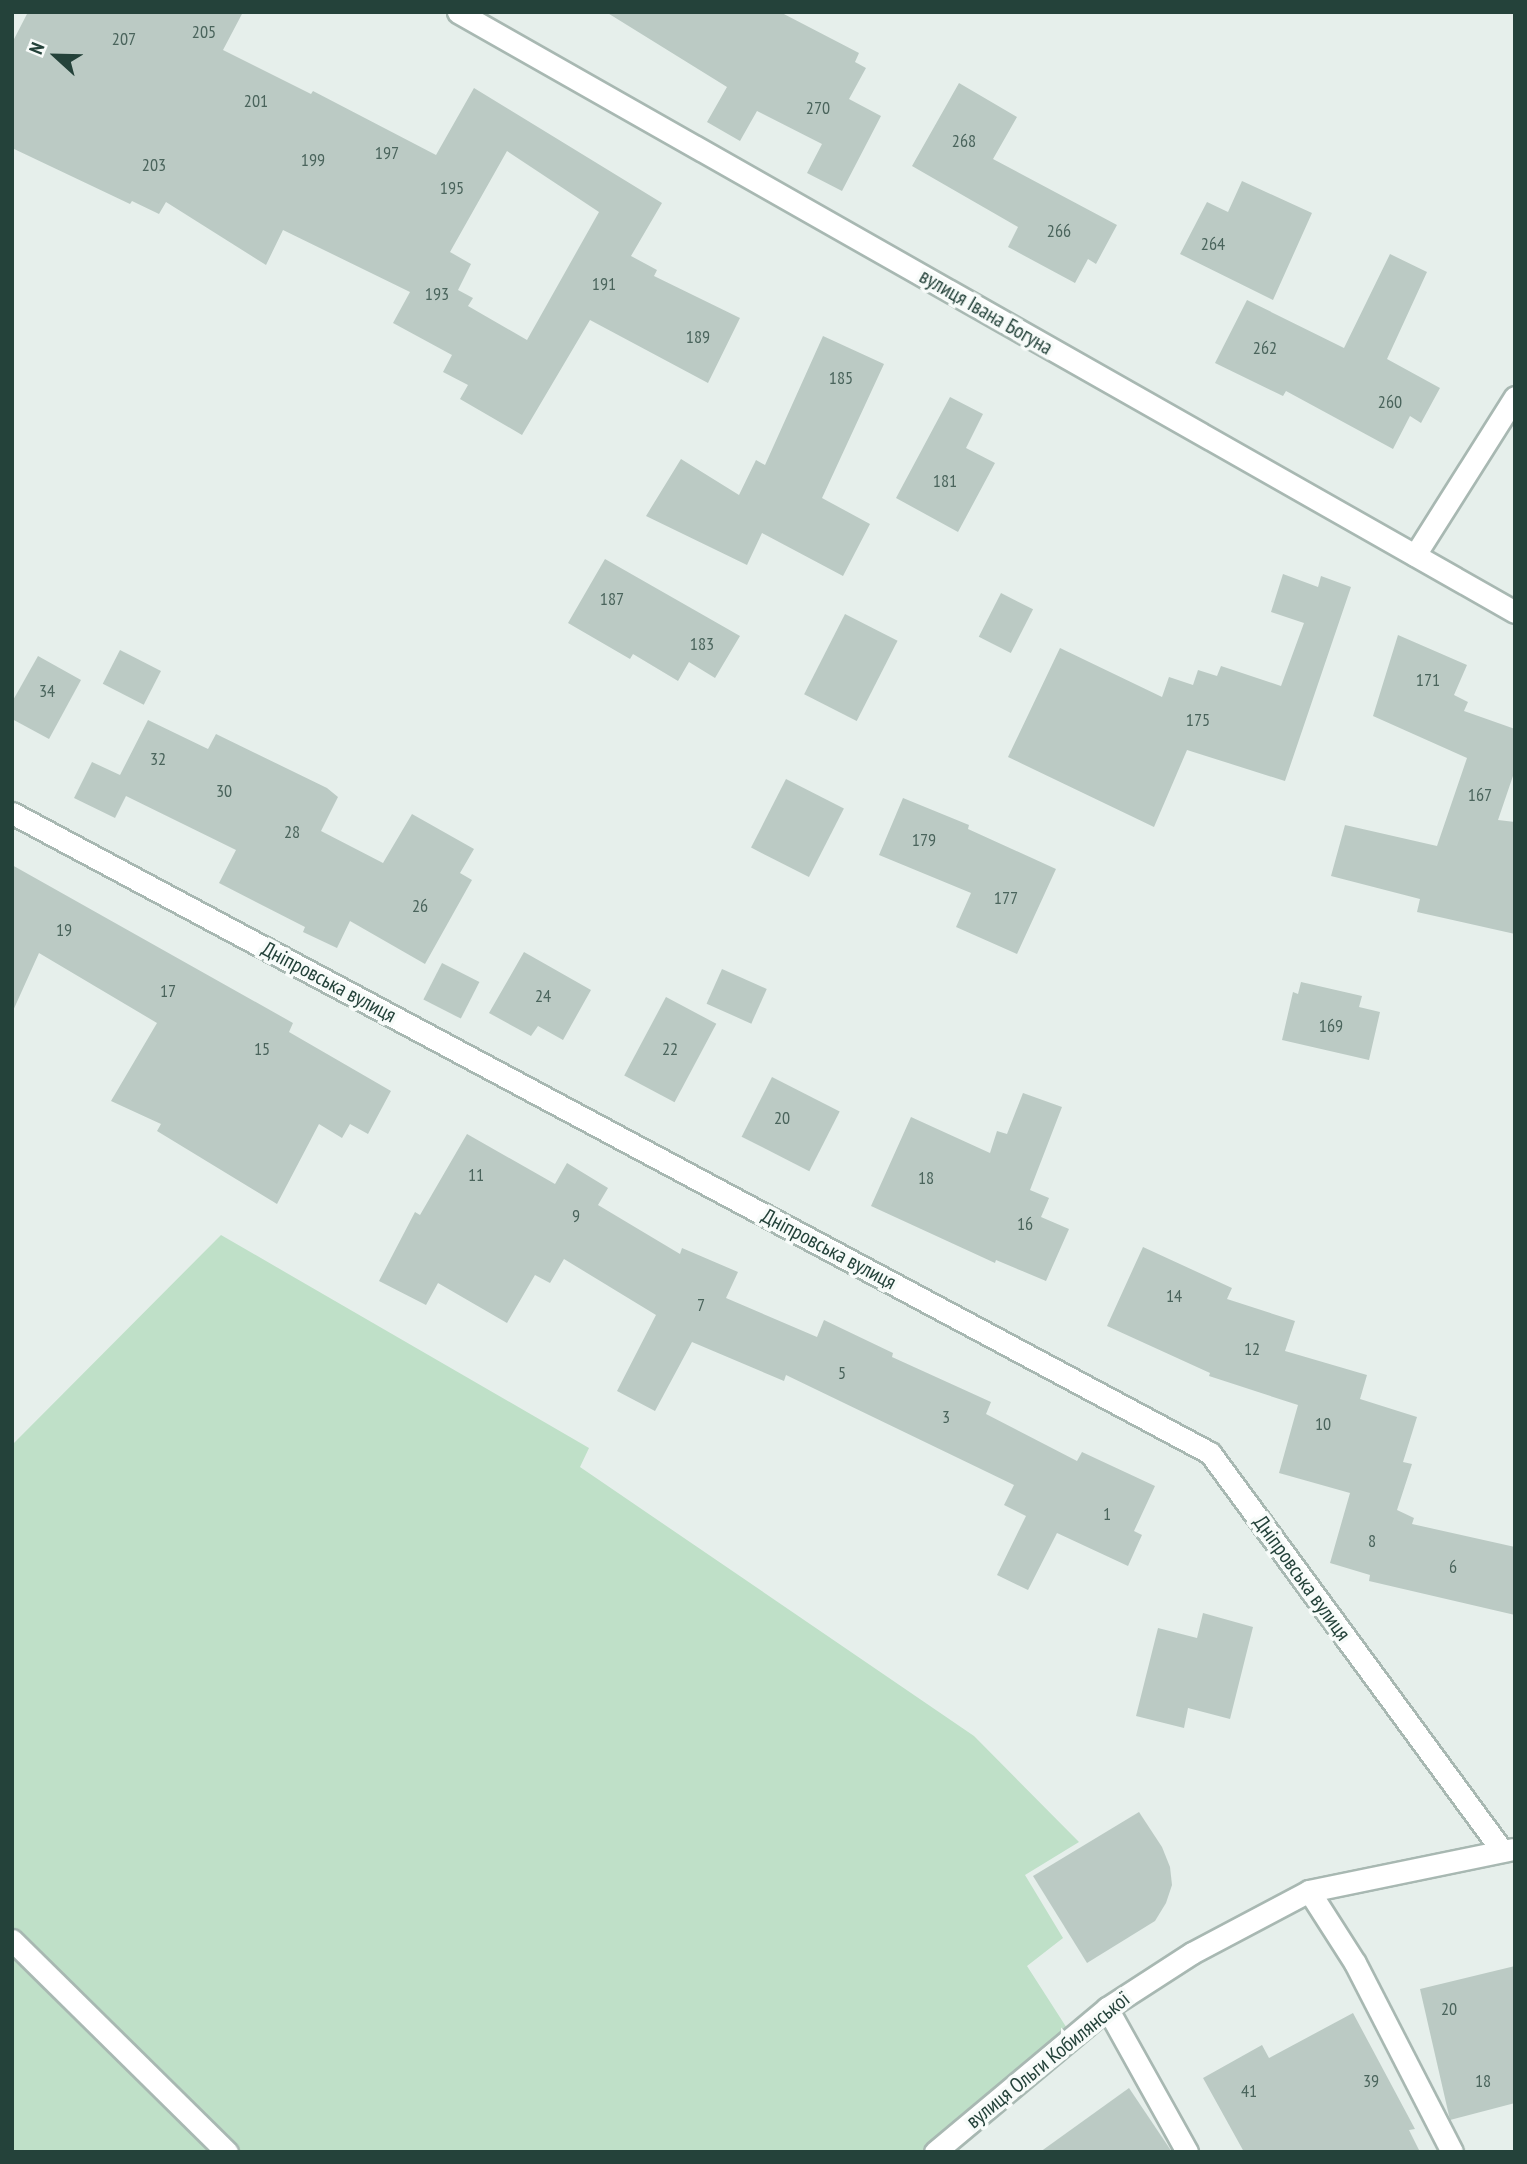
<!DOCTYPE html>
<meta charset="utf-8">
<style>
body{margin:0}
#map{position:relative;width:1527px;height:2164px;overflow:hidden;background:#e6efeb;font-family:"PT Sans Narrow",sans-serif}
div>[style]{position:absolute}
.green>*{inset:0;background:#bfe0c8}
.building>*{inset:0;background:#bbcac4;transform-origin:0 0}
.roads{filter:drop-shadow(2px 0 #a8b8b2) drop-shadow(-2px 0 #a8b8b2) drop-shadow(0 2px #a8b8b2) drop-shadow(0 -2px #a8b8b2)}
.lane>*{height:21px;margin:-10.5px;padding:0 10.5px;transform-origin:10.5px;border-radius:10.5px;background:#fff}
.street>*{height:21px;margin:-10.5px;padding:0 10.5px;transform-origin:10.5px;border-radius:10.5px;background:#fff}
span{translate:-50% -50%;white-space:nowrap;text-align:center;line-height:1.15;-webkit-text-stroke:7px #f7fbf9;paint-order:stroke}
.number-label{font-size:18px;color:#4a645c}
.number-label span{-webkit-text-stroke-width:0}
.street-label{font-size:21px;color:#24423a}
.frame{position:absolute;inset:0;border:14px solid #24423a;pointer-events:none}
.north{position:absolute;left:21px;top:21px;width:70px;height:70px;-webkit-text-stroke:5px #f7fbf9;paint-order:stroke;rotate:292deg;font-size:19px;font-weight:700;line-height:28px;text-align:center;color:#24423a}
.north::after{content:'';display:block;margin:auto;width:24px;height:32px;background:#24423a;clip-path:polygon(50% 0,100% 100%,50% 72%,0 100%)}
</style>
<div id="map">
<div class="green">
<div style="clip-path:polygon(221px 1235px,589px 1448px,580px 1467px,974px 1736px,1079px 1842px,1025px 1875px,1063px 1938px,1027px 1966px,1072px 2036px,935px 2152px,12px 2152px,12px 1445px)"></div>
</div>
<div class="building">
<div style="clip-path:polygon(evenodd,28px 12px,243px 12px,223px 50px,311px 94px,313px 91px,436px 155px,474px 88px,662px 203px,631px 256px,657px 270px,654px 276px,740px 318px,708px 383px,590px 320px,522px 435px,460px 399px,468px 385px,443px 372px,452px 355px,393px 323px,410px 292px,283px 230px,266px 265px,166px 202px,159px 214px,132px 201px,130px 204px,12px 148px,12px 43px,28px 12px,507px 151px,599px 212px,527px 340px,468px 306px,473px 298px,458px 290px,471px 264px,450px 252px,507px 151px)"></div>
<div style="clip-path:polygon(606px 12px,780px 12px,859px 53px,855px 62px,866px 68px,849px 99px,881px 116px,842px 191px,807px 173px,822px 144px,757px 111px,740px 141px,707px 122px,727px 87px)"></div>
<div style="clip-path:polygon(959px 83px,1017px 117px,993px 159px,1117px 225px,1096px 264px,1088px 259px,1075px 283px,1008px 247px,1018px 227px,912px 166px)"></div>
<div style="clip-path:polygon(1242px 181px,1312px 213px,1273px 300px,1180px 254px,1207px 202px,1228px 212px)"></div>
<div style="clip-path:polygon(1390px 254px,1427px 272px,1387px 359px,1440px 388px,1421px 423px,1410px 416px,1393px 449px,1286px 391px,1283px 396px,1215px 363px,1247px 300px,1344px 348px)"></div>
<div style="clip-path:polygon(823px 336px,884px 364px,822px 498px,870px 524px,843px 576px,762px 533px,747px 565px,646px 516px,681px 459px,739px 495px,756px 460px,765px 465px)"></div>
<div style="clip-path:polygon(950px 397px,983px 414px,966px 448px,995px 463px,958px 532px,896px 498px)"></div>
<div style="clip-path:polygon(605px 559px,740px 636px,715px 678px,689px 662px,678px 681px,633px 654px,630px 659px,568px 623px)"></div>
<div style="clip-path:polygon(1283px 574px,1318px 587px,1321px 576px,1351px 587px,1285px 781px,1187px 750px,1154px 827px,1008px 757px,1060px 648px,1162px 697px,1169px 677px,1193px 685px,1198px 670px,1217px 676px,1221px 666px,1281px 686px,1304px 623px,1271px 612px)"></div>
<div style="left:1001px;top:593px;width:36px;height:49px;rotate:27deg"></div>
<div style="left:845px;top:614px;width:59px;height:90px;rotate:27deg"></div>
<div style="clip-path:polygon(1398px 635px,1467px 665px,1454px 695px,1468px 702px,1464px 711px,1515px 729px,1515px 770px,1498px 820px,1515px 822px,1515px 934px,1417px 912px,1420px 899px,1331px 876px,1345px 825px,1437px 846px,1467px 758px,1373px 716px)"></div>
<div style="left:120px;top:650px;width:46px;height:38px;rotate:27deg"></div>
<div style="clip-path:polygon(38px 656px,81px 680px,49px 739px,12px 719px,12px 702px)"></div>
<div style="clip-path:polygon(148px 720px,208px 749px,216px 734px,327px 788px,338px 797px,321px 831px,383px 863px,412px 814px,474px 849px,460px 873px,472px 880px,425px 964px,350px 921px,337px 948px,303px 932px,305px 927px,219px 883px,236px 850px,126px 796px,115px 818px,74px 798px,92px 762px,120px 775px)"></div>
<div style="left:786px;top:779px;width:65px;height:77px;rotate:27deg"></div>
<div style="clip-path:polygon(903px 798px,969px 825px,968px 829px,1056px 869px,1017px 954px,956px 927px,971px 893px,879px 855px)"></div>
<div style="clip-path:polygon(12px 865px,293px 1023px,289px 1032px,391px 1091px,368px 1134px,350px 1124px,342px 1138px,319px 1124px,277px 1204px,157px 1131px,161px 1124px,111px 1101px,157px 1023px,39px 953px,12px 1013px)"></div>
<div style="clip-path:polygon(524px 952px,591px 990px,563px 1040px,538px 1026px,531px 1036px,489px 1013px)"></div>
<div style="left:442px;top:963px;width:42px;height:41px;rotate:27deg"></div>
<div style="left:722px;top:969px;width:49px;height:38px;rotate:24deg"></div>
<div style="clip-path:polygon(1301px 982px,1362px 996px,1359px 1007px,1380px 1012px,1369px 1060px,1282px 1040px,1293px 992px,1298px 994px)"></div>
<div style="left:666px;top:997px;width:57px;height:89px;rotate:28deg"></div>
<div style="left:772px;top:1077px;width:76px;height:67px;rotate:27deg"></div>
<div style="clip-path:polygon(1023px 1093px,1062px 1107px,1030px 1190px,1049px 1198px,1041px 1217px,1069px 1229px,1046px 1281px,996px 1260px,995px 1263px,871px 1206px,911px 1117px,990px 1153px,997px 1131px,1007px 1134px)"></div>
<div style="clip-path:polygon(467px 1134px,555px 1184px,567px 1163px,608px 1188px,598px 1205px,680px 1254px,682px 1248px,738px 1272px,726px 1298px,817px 1337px,824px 1320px,893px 1353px,892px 1357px,991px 1402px,986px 1414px,1077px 1461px,1082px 1452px,1155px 1486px,1134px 1531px,1142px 1535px,1128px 1566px,1057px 1533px,1028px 1590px,997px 1575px,1026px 1516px,1004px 1505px,1014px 1485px,786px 1375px,784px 1381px,692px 1342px,655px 1411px,617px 1391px,656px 1315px,564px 1259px,550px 1283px,535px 1275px,507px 1323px,438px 1283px,426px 1305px,379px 1281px,415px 1212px,420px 1215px)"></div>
<div style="clip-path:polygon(1143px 1247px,1232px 1288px,1227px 1299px,1295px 1321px,1285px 1351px,1367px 1375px,1360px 1399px,1417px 1417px,1403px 1462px,1412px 1464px,1397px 1510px,1414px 1518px,1412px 1524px,1515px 1547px,1515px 1615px,1369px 1581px,1370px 1575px,1330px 1563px,1350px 1493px,1279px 1473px,1298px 1405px,1209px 1376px,1210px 1373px,1107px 1326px)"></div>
<div style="clip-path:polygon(1203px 1613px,1253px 1627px,1230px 1719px,1188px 1708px,1184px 1728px,1136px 1716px,1158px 1628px,1197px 1638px)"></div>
<div style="clip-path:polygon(1139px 1812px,1162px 1847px,1170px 1867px,1172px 1885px,1166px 1903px,1155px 1921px,1087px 1963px,1033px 1876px)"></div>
<div style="clip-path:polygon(1515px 1966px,1515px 2103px,1450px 2120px,1420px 1989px)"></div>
<div style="clip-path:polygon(1353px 2013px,1415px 2129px,1409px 2130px,1420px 2152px,1244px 2152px,1203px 2078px,1262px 2045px,1269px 2058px)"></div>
<div style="clip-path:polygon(1129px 2088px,1172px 2152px,1040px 2152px)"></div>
</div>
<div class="roads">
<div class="lane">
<div style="left:1415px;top:555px;width:187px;rotate:-57.7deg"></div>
<div style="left:12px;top:1940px;width:302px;rotate:44.6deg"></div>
<div style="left:1107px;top:2008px;width:165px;rotate:60.9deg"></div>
</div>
<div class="street">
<div style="left:458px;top:12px;width:1215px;rotate:29.58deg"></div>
<div style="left:12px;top:813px;width:1358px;rotate:28.11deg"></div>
<div style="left:1210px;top:1453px;width:493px;rotate:53.7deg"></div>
<div style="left:1309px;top:1891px;width:85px;rotate:57.4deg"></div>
<div style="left:1355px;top:1963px;width:212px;rotate:62.8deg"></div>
<div style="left:935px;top:2152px;width:224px;rotate:-39.9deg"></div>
<div style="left:1107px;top:2008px;width:101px;rotate:-32.9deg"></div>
<div style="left:1192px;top:1953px;width:132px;rotate:-27.9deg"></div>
<div style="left:1309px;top:1891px;width:208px;rotate:-11.6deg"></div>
</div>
</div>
<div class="number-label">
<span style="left:204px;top:32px">205</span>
<span style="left:124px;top:39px">207</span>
<span style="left:256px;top:101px">201</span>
<span style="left:818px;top:108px">270</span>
<span style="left:964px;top:141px">268</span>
<span style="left:387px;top:153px">197</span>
<span style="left:313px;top:160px">199</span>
<span style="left:154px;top:165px">203</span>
<span style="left:452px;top:188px">195</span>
<span style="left:1059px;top:231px">266</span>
<span style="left:1213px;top:244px">264</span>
<span style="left:604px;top:284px">191</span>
<span style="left:437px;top:294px">193</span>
<span style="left:698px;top:337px">189</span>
<span style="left:1265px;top:348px">262</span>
<span style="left:841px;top:378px">185</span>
<span style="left:1390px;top:402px">260</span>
<span style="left:945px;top:481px">181</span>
<span style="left:612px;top:599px">187</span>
<span style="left:702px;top:644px">183</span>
<span style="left:1428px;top:680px">171</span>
<span style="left:47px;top:691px">34</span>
<span style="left:1198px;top:720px">175</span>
<span style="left:158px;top:759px">32</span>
<span style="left:224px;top:791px">30</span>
<span style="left:1480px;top:795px">167</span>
<span style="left:292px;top:832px">28</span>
<span style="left:924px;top:840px">179</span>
<span style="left:1006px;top:898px">177</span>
<span style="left:420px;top:906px">26</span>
<span style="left:64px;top:930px">19</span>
<span style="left:168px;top:991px">17</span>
<span style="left:543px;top:996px">24</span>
<span style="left:1331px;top:1026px">169</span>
<span style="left:262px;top:1049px">15</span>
<span style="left:670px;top:1049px">22</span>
<span style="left:782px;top:1118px">20</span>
<span style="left:476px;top:1175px">11</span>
<span style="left:926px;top:1178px">18</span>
<span style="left:576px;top:1216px">9</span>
<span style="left:1025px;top:1224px">16</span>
<span style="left:1174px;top:1296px">14</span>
<span style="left:701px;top:1305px">7</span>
<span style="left:1252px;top:1349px">12</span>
<span style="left:842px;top:1373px">5</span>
<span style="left:946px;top:1417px">3</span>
<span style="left:1323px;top:1424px">10</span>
<span style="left:1107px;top:1514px">1</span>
<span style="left:1372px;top:1541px">8</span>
<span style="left:1453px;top:1567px">6</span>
<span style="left:1449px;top:2009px">20</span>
<span style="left:1371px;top:2081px">39</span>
<span style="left:1483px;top:2081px">18</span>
<span style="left:1249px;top:2091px">41</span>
</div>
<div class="street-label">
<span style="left:986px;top:312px;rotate:30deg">вулиця Івана Богуна</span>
<span style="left:329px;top:982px;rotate:28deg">Дніпровська вулиця</span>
<span style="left:829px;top:1249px;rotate:28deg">Дніпровська вулиця</span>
<span style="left:1302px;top:1578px;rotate:54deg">Дніпровська вулиця</span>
<span style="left:1048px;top:2060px;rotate:-39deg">вулиця Ольги Кобилянської</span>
</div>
<div class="frame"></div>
<div class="north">N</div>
</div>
